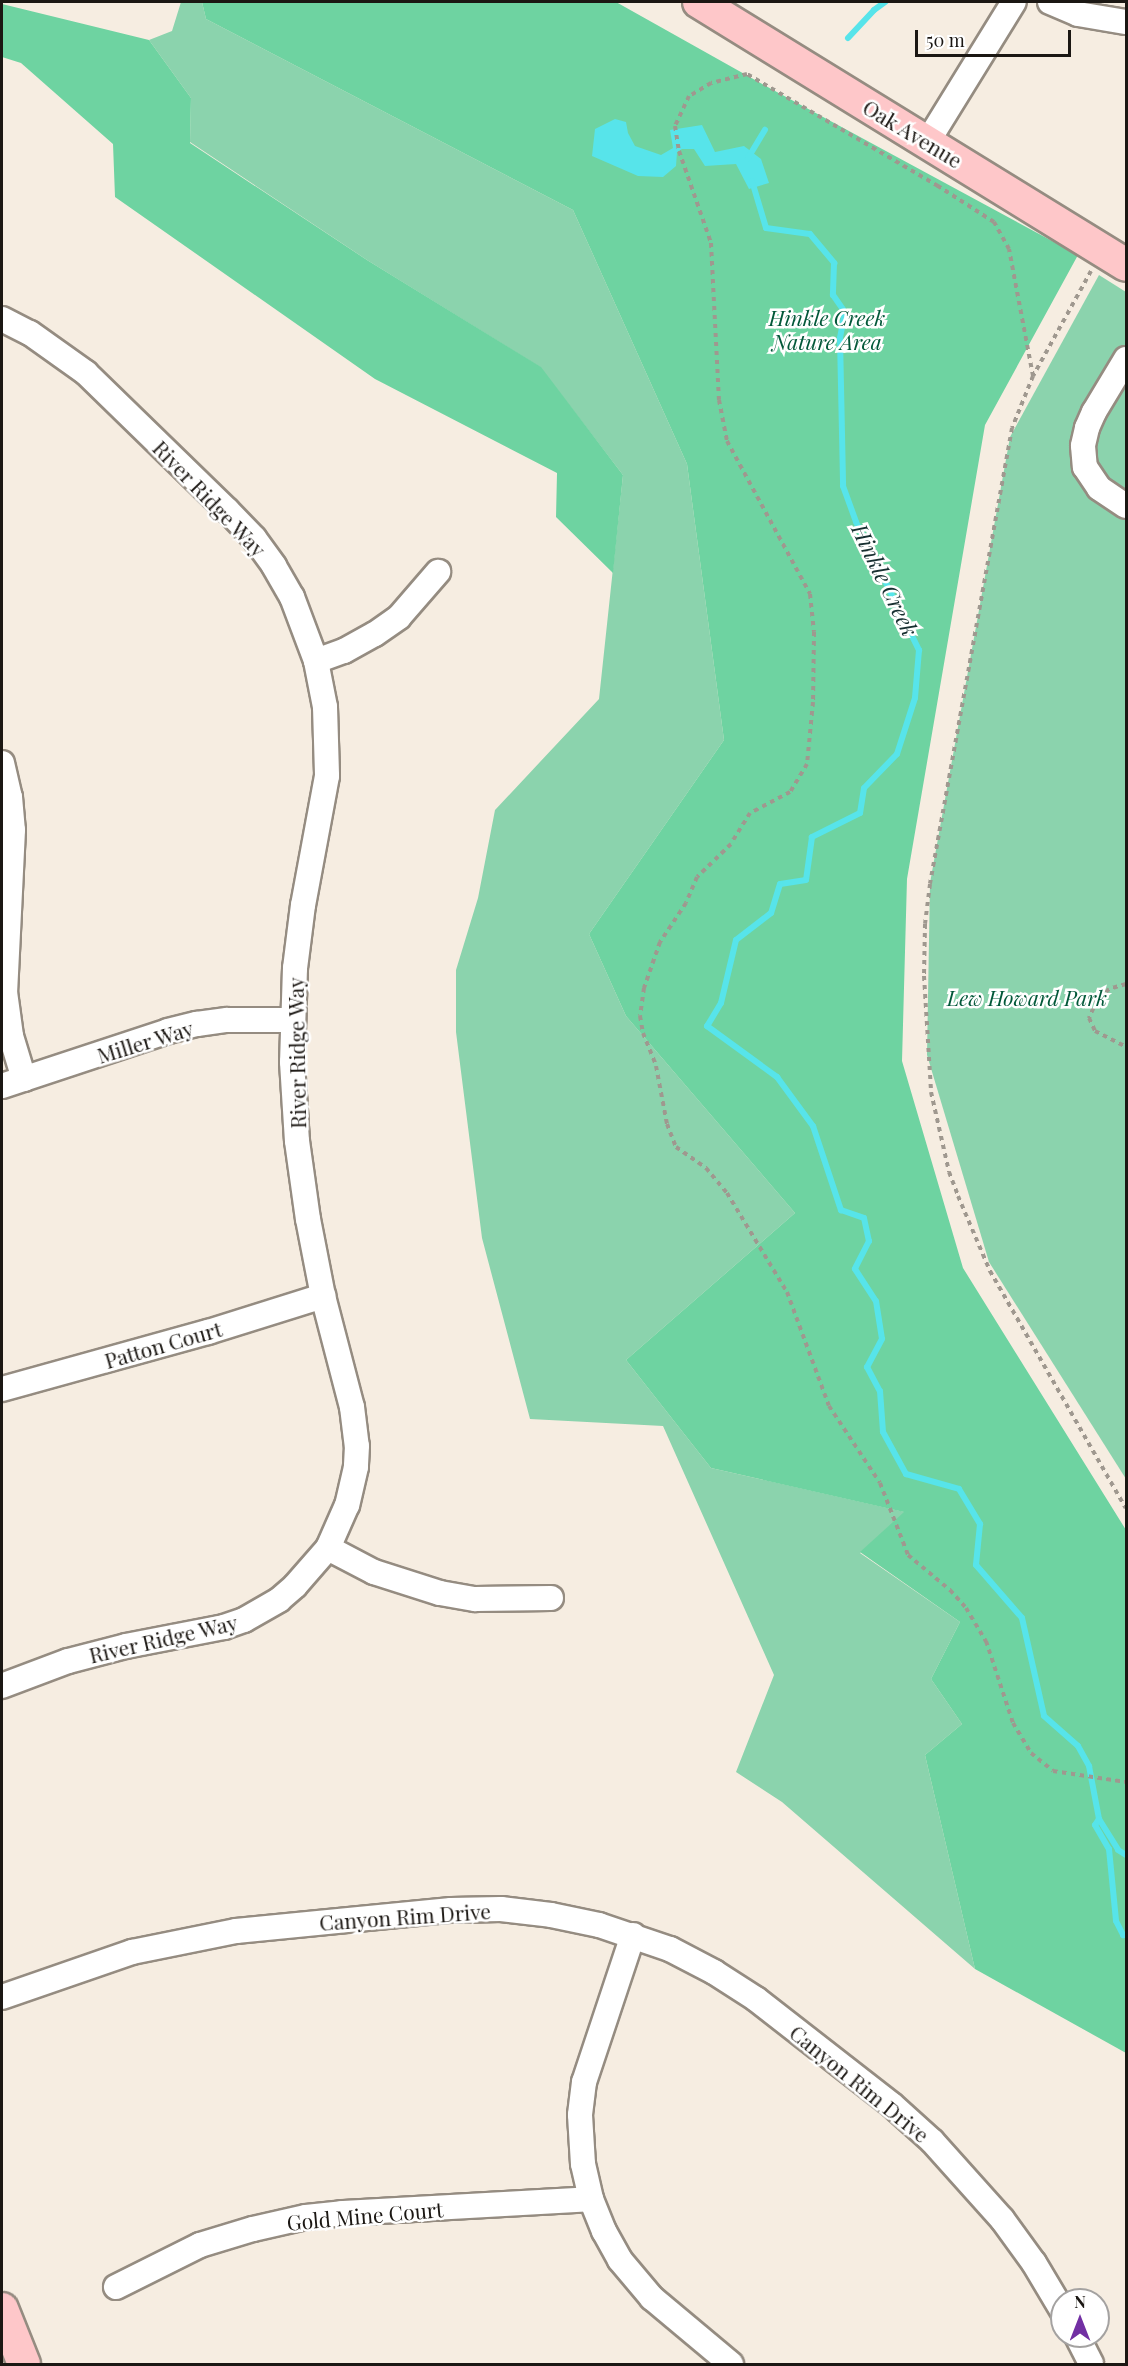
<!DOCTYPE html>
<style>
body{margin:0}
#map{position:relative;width:1128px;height:2366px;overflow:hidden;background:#f6ede1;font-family:"Playfair Display",serif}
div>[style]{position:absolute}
.green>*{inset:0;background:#8bd3ad}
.forest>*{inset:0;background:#6ed3a1}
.water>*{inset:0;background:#57e4ea}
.stream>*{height:6px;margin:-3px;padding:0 3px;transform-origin:3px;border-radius:3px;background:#57e4ea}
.path>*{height:4px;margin-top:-2px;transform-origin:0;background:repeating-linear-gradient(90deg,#9f988f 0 4.5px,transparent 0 9px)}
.roads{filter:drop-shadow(2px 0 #958c81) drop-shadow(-2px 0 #958c81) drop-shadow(0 2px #958c81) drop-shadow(0 -2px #958c81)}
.minor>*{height:24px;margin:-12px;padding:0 12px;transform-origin:12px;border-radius:12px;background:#fff}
.major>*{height:32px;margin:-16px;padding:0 16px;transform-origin:16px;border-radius:16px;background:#fec7c9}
span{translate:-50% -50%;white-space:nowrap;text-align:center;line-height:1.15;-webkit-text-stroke:5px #fff;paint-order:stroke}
.street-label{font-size:21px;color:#1b1713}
.park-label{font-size:21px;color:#025839;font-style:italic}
.water-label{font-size:22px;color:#172f30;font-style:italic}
.frame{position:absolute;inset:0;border:3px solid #1b1713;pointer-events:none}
.north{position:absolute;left:1050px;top:2288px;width:60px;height:60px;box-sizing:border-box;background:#fff;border:2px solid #a4a2a1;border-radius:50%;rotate:0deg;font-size:16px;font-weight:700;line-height:24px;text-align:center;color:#1b1713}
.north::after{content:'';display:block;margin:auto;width:21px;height:27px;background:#722fa3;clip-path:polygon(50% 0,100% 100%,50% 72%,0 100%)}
.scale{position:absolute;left:915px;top:30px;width:156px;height:27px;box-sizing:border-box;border:3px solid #1b1713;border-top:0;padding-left:8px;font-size:18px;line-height:21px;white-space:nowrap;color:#1b1713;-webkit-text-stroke:4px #fff;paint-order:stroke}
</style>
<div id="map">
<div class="green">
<div style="clip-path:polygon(181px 2px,202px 2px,206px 19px,573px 210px,687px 464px,724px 740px,589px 934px,626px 1016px,795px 1213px,626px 1360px,711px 1468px,905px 1512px,860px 1553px,960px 1622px,931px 1679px,962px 1724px,925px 1755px,975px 1969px,782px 1802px,736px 1772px,774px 1675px,663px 1426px,530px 1419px,482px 1238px,456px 1032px,456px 970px,478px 898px,495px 810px,599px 699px,623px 475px,540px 367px,367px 260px,190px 142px,191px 98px,149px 40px,172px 31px)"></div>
<div style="clip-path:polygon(1099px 275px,1126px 292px,1126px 1479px,989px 1262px,927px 1055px,930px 883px,1010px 437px)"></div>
</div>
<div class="forest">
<div style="clip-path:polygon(202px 2px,616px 2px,764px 85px,1078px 255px,985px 425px,907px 879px,902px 1061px,963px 1268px,1126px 1530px,1126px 2053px,975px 1969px,925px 1755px,962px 1724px,931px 1679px,960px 1622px,860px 1552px,904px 1512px,711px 1468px,626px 1360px,795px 1213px,626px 1016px,589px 934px,724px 740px,687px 464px,573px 210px,206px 19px)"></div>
<div style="clip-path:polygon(2px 4px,149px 40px,191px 98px,190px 143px,367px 260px,541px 367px,623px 475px,613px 573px,556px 517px,557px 473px,375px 379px,115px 197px,113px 144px,21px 63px,2px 57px)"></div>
</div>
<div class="water">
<div style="clip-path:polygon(615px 119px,626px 122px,628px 133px,635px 146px,661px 155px,673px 148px,670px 130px,702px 125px,715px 152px,744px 146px,761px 159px,769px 183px,749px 189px,736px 164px,705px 166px,694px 149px,682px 149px,677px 152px,676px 166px,663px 177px,638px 176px,592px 156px,595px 129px)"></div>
</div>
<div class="stream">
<div style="left:848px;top:38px;width:38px;rotate:-47deg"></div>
<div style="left:874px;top:10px;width:14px;rotate:-36deg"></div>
<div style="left:748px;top:158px;width:33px;rotate:-59deg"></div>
<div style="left:752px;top:181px;width:49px;rotate:73.4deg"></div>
<div style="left:766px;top:228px;width:44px;rotate:7.8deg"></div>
<div style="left:810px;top:234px;width:38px;rotate:50deg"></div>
<div style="left:834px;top:263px;width:32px;rotate:92deg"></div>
<div style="left:833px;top:295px;width:21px;rotate:55deg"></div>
<div style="left:845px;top:312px;width:26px;rotate:101deg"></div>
<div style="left:840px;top:338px;width:148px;rotate:88.8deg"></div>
<div style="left:843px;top:486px;width:38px;rotate:70deg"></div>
<div style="left:856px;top:522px;width:143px;rotate:63.8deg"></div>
<div style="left:919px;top:650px;width:48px;rotate:94.8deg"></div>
<div style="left:915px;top:698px;width:59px;rotate:107.8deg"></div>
<div style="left:897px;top:754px;width:47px;rotate:134.1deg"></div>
<div style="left:864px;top:788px;width:25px;rotate:99deg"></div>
<div style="left:860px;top:813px;width:54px;rotate:153.4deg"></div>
<div style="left:812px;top:837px;width:43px;rotate:97.9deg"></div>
<div style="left:806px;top:880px;width:26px;rotate:171deg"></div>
<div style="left:780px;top:884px;width:30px;rotate:107deg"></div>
<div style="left:771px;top:913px;width:44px;rotate:142.4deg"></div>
<div style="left:736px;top:940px;width:65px;rotate:103.4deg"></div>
<div style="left:721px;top:1003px;width:27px;rotate:121deg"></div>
<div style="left:707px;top:1026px;width:87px;rotate:36.1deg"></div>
<div style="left:777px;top:1077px;width:61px;rotate:53.7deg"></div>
<div style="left:813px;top:1126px;width:89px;rotate:71.6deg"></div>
<div style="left:841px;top:1210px;width:24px;rotate:19deg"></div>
<div style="left:864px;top:1218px;width:24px;rotate:78deg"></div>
<div style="left:869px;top:1241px;width:31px;rotate:117deg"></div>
<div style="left:855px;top:1269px;width:38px;rotate:57deg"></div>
<div style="left:876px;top:1301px;width:38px;rotate:81deg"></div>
<div style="left:882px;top:1339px;width:32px;rotate:118deg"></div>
<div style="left:867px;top:1367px;width:27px;rotate:62deg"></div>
<div style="left:880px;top:1391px;width:41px;rotate:85.8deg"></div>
<div style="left:883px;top:1432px;width:48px;rotate:61.3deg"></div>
<div style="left:906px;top:1474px;width:55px;rotate:15.8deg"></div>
<div style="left:959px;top:1489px;width:41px;rotate:59deg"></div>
<div style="left:980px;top:1524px;width:41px;rotate:95.6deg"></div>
<div style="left:976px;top:1565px;width:70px;rotate:49deg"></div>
<div style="left:1022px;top:1618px;width:100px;rotate:77.3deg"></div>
<div style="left:1044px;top:1716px;width:45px;rotate:41.4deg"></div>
<div style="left:1078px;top:1746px;width:23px;rotate:61deg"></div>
<div style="left:1089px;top:1766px;width:54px;rotate:79.3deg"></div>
<div style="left:1099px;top:1819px;width:36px;rotate:58deg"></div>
<div style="left:1118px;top:1850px;width:9px;rotate:32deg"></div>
<div style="left:1099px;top:1819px;width:7px;rotate:124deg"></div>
<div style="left:1095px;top:1825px;width:28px;rotate:60deg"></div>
<div style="left:1109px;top:1849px;width:72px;rotate:84.4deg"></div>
<div style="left:1116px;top:1921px;width:16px;rotate:63deg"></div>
<div style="left:1123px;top:1935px;width:3px"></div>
</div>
<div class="path">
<div style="left:1091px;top:271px;width:120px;rotate:118.9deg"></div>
<div style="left:1033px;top:376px;width:56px;rotate:112deg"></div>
<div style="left:1012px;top:428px;width:463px;rotate:100.2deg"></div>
<div style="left:930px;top:884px;width:40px;rotate:97.1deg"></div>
<div style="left:925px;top:924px;width:52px;rotate:91.1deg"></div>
<div style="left:924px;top:976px;width:116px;rotate:86.5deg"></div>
<div style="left:931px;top:1092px;width:82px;rotate:77.3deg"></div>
<div style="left:949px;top:1172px;width:26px;rotate:69deg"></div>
<div style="left:958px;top:1196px;width:82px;rotate:66.9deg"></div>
<div style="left:990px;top:1271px;width:273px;rotate:60.2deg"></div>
<div style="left:1033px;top:376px;width:129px;rotate:-100.7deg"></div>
<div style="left:1009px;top:249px;width:31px;rotate:-119deg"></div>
<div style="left:994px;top:222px;width:67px;rotate:-147.3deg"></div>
<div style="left:938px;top:186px;width:221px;rotate:-149.6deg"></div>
<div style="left:747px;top:74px;width:37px;rotate:166deg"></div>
<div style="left:711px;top:83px;width:26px;rotate:149deg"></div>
<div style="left:689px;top:96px;width:33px;rotate:115deg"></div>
<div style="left:675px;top:126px;width:25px;rotate:81deg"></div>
<div style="left:679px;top:151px;width:97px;rotate:70.8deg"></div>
<div style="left:711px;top:243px;width:157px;rotate:87.1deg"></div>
<div style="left:719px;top:400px;width:42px;rotate:79deg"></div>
<div style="left:727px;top:441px;width:174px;rotate:61.5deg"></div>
<div style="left:810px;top:594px;width:38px;rotate:84deg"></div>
<div style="left:814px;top:632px;width:70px;rotate:90.8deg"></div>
<div style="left:813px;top:702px;width:62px;rotate:95.5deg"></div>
<div style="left:807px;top:764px;width:33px;rotate:121deg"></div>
<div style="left:790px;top:792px;width:45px;rotate:152.3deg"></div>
<div style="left:750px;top:813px;width:36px;rotate:122deg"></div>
<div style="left:731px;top:844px;width:47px;rotate:135.9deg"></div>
<div style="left:697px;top:877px;width:28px;rotate:113deg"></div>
<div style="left:686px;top:903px;width:47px;rotate:123.7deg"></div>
<div style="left:660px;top:942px;width:49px;rotate:109.2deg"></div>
<div style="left:644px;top:988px;width:28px;rotate:98deg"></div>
<div style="left:640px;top:1016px;width:17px;rotate:80deg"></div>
<div style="left:643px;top:1033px;width:35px;rotate:68deg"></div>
<div style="left:656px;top:1066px;width:59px;rotate:79.3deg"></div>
<div style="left:667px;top:1124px;width:25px;rotate:69deg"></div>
<div style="left:676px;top:1147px;width:37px;rotate:35deg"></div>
<div style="left:706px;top:1168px;width:33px;rotate:50deg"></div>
<div style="left:727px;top:1193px;width:116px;rotate:58.8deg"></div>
<div style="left:787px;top:1292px;width:121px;rotate:69.8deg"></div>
<div style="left:829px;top:1406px;width:92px;rotate:56.5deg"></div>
<div style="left:880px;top:1483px;width:77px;rotate:68.7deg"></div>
<div style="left:908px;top:1555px;width:55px;rotate:39.8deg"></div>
<div style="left:950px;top:1590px;width:24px;rotate:48deg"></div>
<div style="left:966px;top:1608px;width:39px;rotate:59deg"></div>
<div style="left:986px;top:1641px;width:86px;rotate:71.8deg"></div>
<div style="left:1013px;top:1723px;width:35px;rotate:59deg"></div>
<div style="left:1031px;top:1753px;width:28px;rotate:39deg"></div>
<div style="left:1053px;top:1771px;width:74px;rotate:8.6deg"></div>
<div style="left:1126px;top:984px;width:18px;rotate:164deg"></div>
<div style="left:1109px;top:989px;width:16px;rotate:137deg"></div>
<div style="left:1097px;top:1000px;width:20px;rotate:114deg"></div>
<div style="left:1089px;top:1018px;width:14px;rotate:65deg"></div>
<div style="left:1095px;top:1031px;width:35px;rotate:27deg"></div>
</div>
<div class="roads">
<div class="minor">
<div style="left:1050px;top:2px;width:30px;rotate:23deg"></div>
<div style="left:1078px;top:14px;width:49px;rotate:9.5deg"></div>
<div style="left:928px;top:141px;width:163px;rotate:-58.3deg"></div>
<div style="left:2px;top:319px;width:31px;rotate:27deg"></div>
<div style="left:30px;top:333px;width:69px;rotate:35.5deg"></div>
<div style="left:86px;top:373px;width:197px;rotate:44.2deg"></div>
<div style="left:227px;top:510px;width:39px;rotate:46deg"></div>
<div style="left:254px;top:538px;width:34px;rotate:54deg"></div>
<div style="left:274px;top:566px;width:36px;rotate:60deg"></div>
<div style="left:292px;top:597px;width:68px;rotate:69.4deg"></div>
<div style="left:316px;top:661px;width:47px;rotate:78.9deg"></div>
<div style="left:325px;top:707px;width:69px;rotate:88.3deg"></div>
<div style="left:327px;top:776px;width:131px;rotate:100.5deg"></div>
<div style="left:303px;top:905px;width:64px;rotate:97.2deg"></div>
<div style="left:295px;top:968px;width:94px;rotate:91.8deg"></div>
<div style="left:292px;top:1062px;width:79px;rotate:86.4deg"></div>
<div style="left:297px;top:1141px;width:79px;rotate:82deg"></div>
<div style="left:308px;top:1219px;width:78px;rotate:79deg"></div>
<div style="left:323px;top:1296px;width:115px;rotate:75.4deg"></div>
<div style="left:352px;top:1407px;width:39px;rotate:83deg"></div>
<div style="left:357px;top:1446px;width:21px;rotate:93deg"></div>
<div style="left:356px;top:1467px;width:39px;rotate:103deg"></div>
<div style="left:347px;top:1505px;width:47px;rotate:113.8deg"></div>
<div style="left:328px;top:1548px;width:50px;rotate:131deg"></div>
<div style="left:295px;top:1586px;width:21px;rotate:139deg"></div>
<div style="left:279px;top:1600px;width:40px;rotate:150.3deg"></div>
<div style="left:244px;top:1620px;width:21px;rotate:161deg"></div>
<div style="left:224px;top:1627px;width:100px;rotate:169deg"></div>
<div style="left:126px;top:1646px;width:60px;rotate:165.5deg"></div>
<div style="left:68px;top:1661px;width:71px;rotate:159.3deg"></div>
<div style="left:1126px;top:359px;width:62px;rotate:121.1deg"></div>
<div style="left:1094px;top:412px;width:17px;rotate:114deg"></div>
<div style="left:1087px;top:428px;width:18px;rotate:103deg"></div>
<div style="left:1083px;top:446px;width:21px;rotate:85deg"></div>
<div style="left:1085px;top:467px;width:25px;rotate:56deg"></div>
<div style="left:1099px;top:488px;width:32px;rotate:34deg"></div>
<div style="left:316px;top:661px;width:30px;rotate:-20deg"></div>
<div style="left:344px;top:651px;width:35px;rotate:-29deg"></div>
<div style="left:375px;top:634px;width:29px;rotate:-35deg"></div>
<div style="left:399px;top:617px;width:60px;rotate:-49.1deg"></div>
<div style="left:2px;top:763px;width:35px;rotate:77deg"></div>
<div style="left:10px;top:797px;width:33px;rotate:85deg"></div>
<div style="left:13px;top:830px;width:162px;rotate:92.8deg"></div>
<div style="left:5px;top:992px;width:44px;rotate:82.2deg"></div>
<div style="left:11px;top:1036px;width:45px;rotate:73.2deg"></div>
<div style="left:2px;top:1086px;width:175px;rotate:-18.3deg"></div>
<div style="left:168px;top:1031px;width:30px;rotate:-14deg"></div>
<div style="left:197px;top:1024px;width:30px;rotate:-8deg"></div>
<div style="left:227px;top:1020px;width:65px"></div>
<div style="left:2px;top:1389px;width:214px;rotate:-15.5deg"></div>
<div style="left:208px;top:1332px;width:121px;rotate:-17.4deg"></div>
<div style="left:328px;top:1548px;width:52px;rotate:27.6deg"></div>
<div style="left:374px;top:1572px;width:69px;rotate:17.7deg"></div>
<div style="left:440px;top:1593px;width:36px;rotate:10deg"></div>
<div style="left:475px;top:1599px;width:76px;rotate:-0.8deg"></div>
<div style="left:633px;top:1935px;width:155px;rotate:108.4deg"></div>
<div style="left:584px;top:2082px;width:33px;rotate:97deg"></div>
<div style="left:580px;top:2115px;width:49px;rotate:86.5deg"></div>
<div style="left:583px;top:2164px;width:36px;rotate:77deg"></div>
<div style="left:591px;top:2199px;width:35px;rotate:68deg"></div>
<div style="left:604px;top:2231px;width:33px;rotate:61deg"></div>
<div style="left:620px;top:2260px;width:50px;rotate:49.9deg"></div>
<div style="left:652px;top:2298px;width:103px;rotate:39.9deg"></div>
<div style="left:2px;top:1997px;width:138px;rotate:-19.1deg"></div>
<div style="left:132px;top:1952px;width:106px;rotate:-11.4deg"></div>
<div style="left:236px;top:1931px;width:216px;rotate:-5.6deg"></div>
<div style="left:451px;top:1910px;width:50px;rotate:-1.1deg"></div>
<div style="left:501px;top:1909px;width:50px;rotate:6.8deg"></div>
<div style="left:551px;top:1915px;width:49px;rotate:11.8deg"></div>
<div style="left:599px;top:1925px;width:75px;rotate:18.7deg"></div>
<div style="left:670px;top:1949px;width:50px;rotate:27.6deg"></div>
<div style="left:714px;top:1972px;width:50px;rotate:32.7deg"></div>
<div style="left:756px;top:1999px;width:172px;rotate:37.9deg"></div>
<div style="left:892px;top:2105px;width:54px;rotate:42deg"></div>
<div style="left:932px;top:2141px;width:105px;rotate:48.1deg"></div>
<div style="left:1002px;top:2219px;width:54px;rotate:54deg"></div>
<div style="left:1034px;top:2263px;width:55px;rotate:59.2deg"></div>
<div style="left:116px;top:2287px;width:94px;rotate:-26.6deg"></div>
<div style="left:200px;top:2245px;width:55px;rotate:-16.8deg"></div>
<div style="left:253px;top:2229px;width:54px;rotate:-12.8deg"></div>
<div style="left:306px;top:2217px;width:36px;rotate:-6deg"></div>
<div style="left:342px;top:2213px;width:249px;rotate:-3.2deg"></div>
<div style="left:1077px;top:2336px;width:31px;rotate:63deg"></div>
</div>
<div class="major">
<div style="left:699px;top:2px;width:501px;rotate:31.63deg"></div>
<div style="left:2px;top:2309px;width:59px;rotate:68.2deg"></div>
</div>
</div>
<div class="street-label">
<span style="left:913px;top:133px;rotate:31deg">Oak Avenue</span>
<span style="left:210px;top:498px;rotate:46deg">River Ridge Way</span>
<span style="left:145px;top:1041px;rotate:-17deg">Miller Way</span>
<span style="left:296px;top:1053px;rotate:-91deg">River Ridge Way</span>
<span style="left:163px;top:1344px;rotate:-16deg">Patton Court</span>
<span style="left:163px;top:1638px;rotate:-13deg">River Ridge Way</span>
<span style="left:405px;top:1916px;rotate:-4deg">Canyon Rim Drive</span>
<span style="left:860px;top:2083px;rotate:39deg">Canyon Rim Drive</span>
<span style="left:365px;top:2215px;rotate:-5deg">Gold Mine Court</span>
</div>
<div class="park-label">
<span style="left:827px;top:329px">Hinkle Creek<br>Nature Area</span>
<span style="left:1027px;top:997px">Lew Howard Park</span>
</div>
<div class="water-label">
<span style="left:885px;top:580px;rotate:64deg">Hinkle Creek</span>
</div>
<div class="frame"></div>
<div class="north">N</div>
<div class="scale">50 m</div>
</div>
